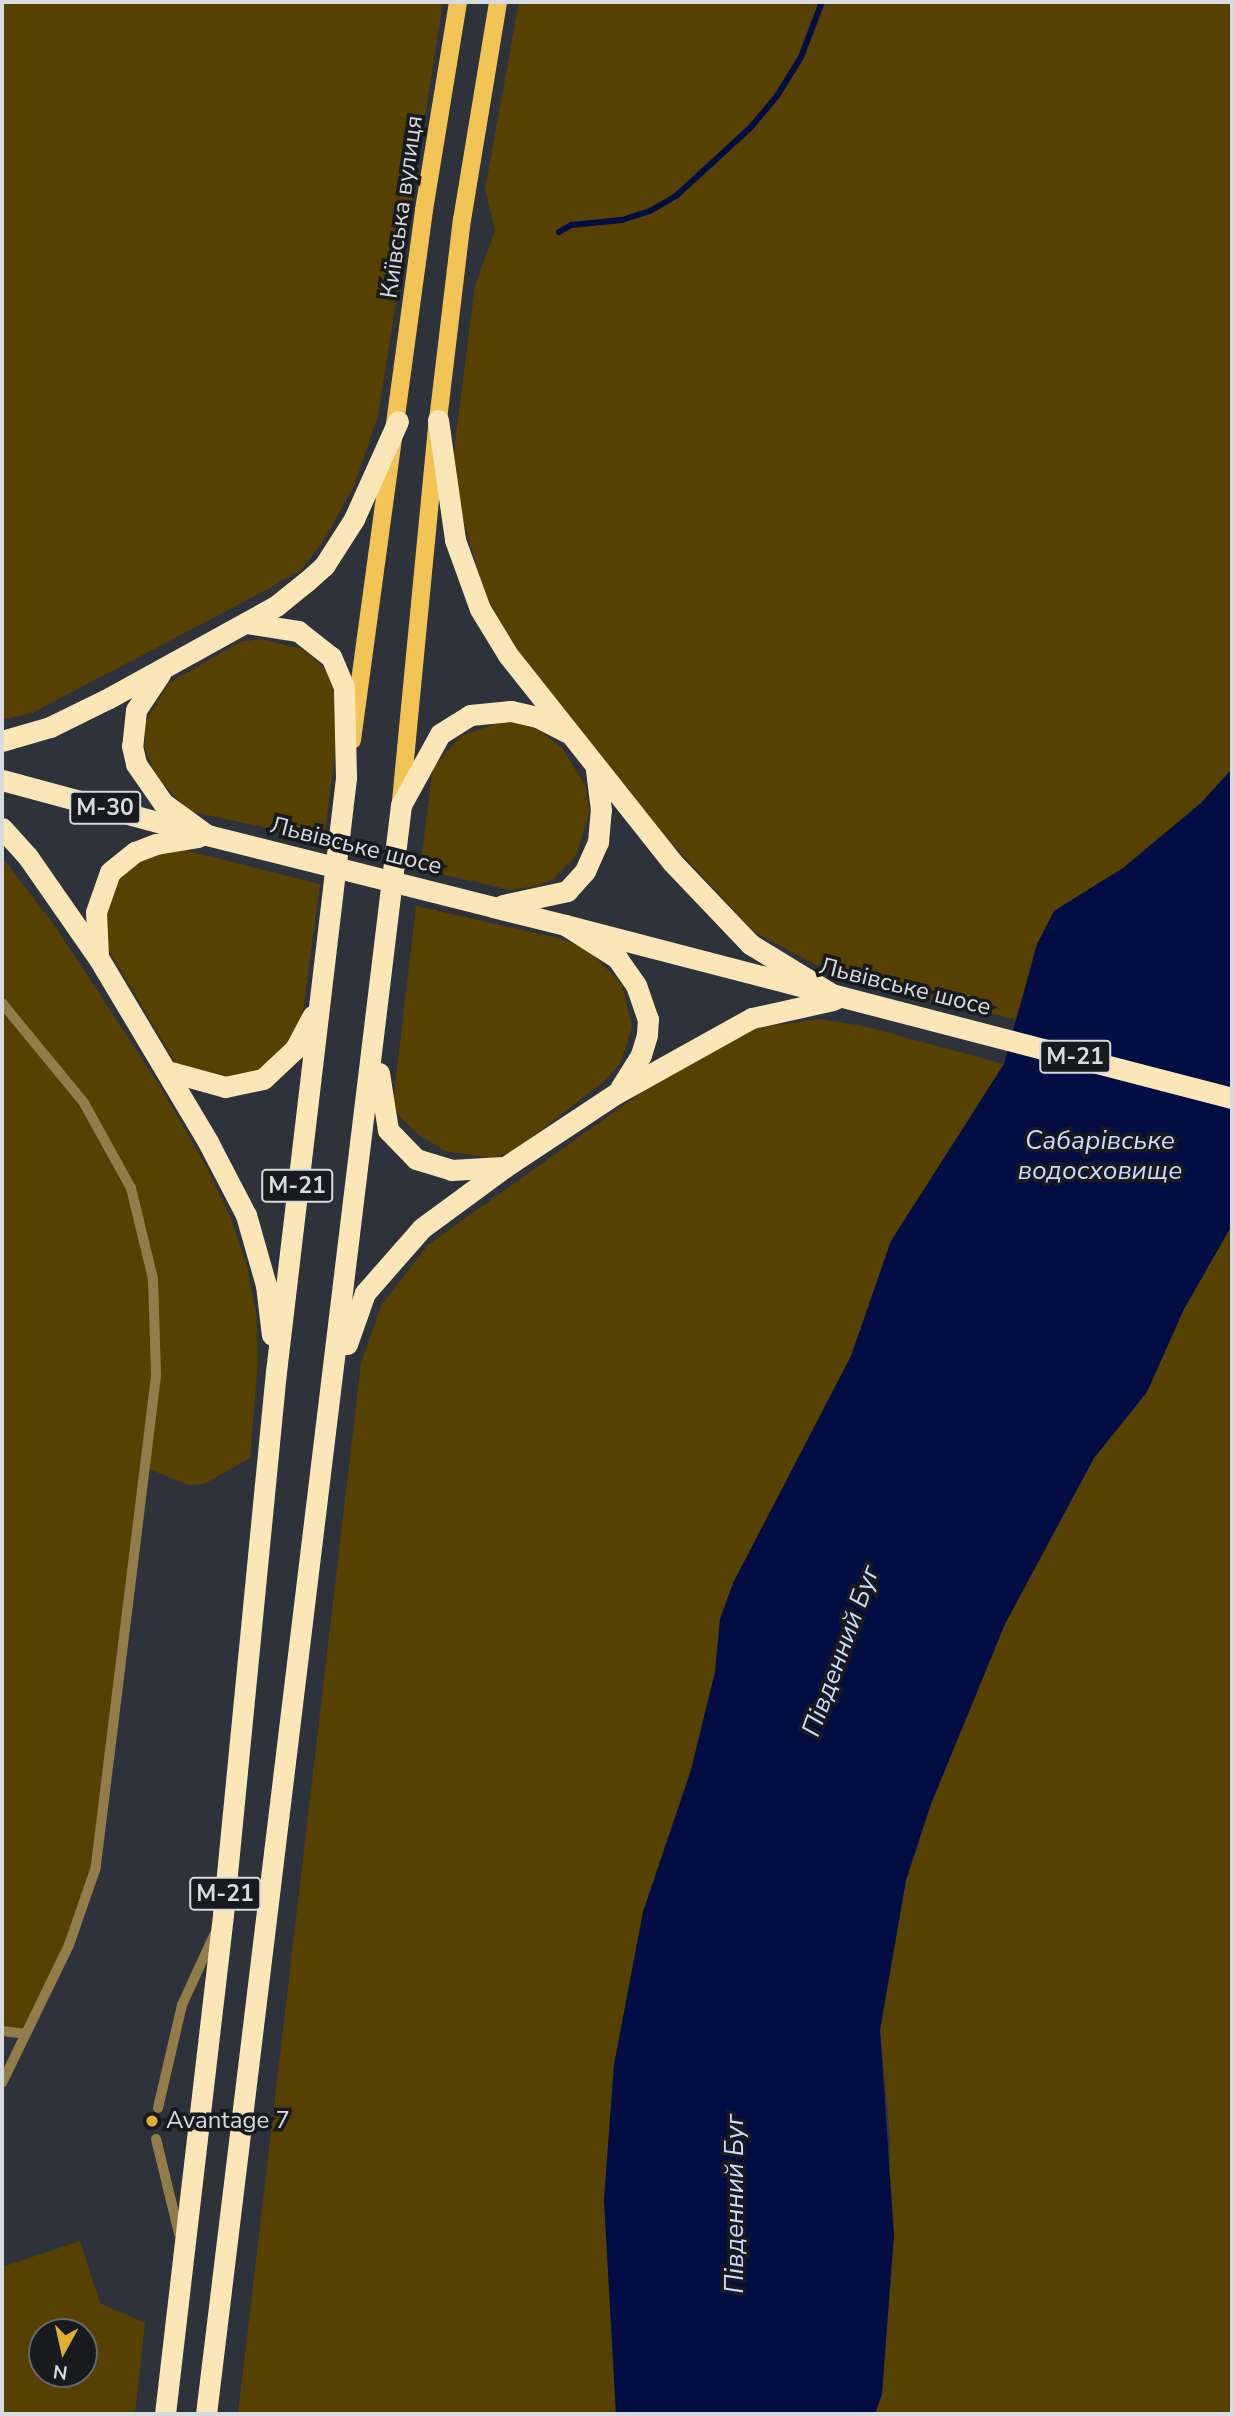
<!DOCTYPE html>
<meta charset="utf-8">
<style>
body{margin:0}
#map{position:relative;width:1234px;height:2416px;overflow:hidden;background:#2e323b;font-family:"Nunito Sans",sans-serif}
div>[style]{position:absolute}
.green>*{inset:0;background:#564103}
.water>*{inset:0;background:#020e43}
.stream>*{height:6px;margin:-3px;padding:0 3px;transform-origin:3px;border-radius:3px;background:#020e43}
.lane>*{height:10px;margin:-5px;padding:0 5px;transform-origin:5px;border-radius:5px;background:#917c4a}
.primary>*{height:18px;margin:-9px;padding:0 9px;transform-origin:9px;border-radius:9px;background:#f1c455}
.highway>*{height:21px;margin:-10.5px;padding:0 10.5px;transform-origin:10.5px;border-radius:10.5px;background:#fbe6b8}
.highway-bridge>*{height:21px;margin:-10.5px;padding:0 10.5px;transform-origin:10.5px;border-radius:10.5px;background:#fbe6b8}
.dots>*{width:19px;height:19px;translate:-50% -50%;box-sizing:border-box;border:4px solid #181a1e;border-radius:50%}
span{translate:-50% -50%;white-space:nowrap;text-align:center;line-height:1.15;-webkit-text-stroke:7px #181a1e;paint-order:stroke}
.shield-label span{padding:2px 5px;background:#181a1e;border:2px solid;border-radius:5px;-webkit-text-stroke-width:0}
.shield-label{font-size:23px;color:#d7dadf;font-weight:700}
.street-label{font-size:24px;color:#d7dadf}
.poi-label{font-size:24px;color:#d7dadf}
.left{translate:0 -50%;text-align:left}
.water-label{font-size:26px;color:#cadbff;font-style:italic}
.frame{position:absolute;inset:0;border:4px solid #d7dadf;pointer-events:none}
.north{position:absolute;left:28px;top:2318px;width:70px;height:70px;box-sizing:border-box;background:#181a1e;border:2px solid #64676b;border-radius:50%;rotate:188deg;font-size:19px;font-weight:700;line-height:28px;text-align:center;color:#d7dadf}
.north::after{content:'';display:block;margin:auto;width:24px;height:32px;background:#dfb034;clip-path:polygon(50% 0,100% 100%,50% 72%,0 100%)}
</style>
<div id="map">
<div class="green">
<div style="clip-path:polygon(2px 2px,443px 2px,378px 416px,354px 486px,324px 540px,301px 570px,259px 594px,32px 713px,2px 720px)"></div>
<div style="clip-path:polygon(519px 2px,1232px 2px,1232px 769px,1201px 803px,1123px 868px,1054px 911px,1015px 1019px,847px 981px,754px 932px,652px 822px,522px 657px,489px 606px,459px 507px,454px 450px,475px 286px,495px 230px,485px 189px)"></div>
<div style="clip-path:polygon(260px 639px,303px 649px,323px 667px,335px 686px,338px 729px,324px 840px,189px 811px,156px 777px,145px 748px,145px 722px,169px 683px,240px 642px)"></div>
<div style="clip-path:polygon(501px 722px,523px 723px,543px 733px,563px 749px,586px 787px,589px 814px,576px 856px,552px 880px,536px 886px,510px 890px,420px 869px,433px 767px,461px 736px)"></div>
<div style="clip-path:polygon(177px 848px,320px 884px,302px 1019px,275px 1065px,226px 1081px,176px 1064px,105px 944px,104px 917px,121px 873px,137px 860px)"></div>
<div style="clip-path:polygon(2px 857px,55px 926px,161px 1088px,206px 1166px,230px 1216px,247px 1266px,256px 1313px,258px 1361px,250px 1458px,204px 1484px,188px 1485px,147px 1468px,89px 1894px,25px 2034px,2px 2031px)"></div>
<div style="clip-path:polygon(416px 906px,562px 939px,587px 949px,622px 984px,632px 1027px,621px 1062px,607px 1079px,513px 1152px,492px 1158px,445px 1151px,419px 1135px,400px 1117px,393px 1103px)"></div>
<div style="clip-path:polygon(820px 1019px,863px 1026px,1004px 1064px,891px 1241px,851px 1356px,720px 1619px,715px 1672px,691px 1770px,643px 1912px,614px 2065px,604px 2200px,616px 2414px,238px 2414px,361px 1363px,382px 1304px,429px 1244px,687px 1060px,755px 1028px)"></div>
<div style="clip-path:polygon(1232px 1225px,1232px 2414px,875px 2414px,882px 2394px,886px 2322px,890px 2138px,880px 2030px,906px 1880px,931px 1804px,1005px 1624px,1094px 1458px,1147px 1392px,1184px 1309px)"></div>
<div style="clip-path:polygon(evenodd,80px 2241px,100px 2303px,145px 2323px,135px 2414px,2px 2414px,2px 2267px,80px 2241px,42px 2332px,84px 2332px,84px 2374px,42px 2374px,42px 2332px)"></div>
</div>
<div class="water">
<div style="clip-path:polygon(1232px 769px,1232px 1225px,1184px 1309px,1147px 1392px,1094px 1458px,1005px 1624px,931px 1804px,906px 1880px,880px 2030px,894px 2235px,882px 2394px,875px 2414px,616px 2414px,604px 2200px,614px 2065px,643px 1912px,691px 1770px,715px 1672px,720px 1619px,733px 1583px,851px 1356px,891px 1241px,1004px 1064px,1037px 944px,1054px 911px,1123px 868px,1201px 803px)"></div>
</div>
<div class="stream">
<div style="left:559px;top:232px;width:14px;rotate:-30deg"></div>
<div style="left:571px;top:225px;width:51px;rotate:-5.6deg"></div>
<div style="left:622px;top:220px;width:29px;rotate:-18deg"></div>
<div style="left:650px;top:211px;width:30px;rotate:-30deg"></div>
<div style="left:676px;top:196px;width:102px;rotate:-42.6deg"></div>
<div style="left:751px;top:127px;width:40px;rotate:-50deg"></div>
<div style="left:777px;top:96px;width:46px;rotate:-58.4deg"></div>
<div style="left:801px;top:57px;width:59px;rotate:-69.1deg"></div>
</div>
<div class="lane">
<div style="left:2px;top:1003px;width:129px;rotate:50.6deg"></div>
<div style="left:84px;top:1103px;width:97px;rotate:61.1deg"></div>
<div style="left:131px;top:1188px;width:94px;rotate:76.4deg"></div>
<div style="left:153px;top:1279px;width:97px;rotate:88.2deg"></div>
<div style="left:156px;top:1376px;width:495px;rotate:97deg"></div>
<div style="left:96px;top:1867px;width:83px;rotate:109.1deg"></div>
<div style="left:69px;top:1945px;width:153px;rotate:115.9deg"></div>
<div style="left:2px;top:2031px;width:23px;rotate:7deg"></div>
<div style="left:158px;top:2108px;width:106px;rotate:-76.9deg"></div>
<div style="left:182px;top:2005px;width:77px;rotate:-65.4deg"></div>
<div style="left:156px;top:2139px;width:97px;rotate:76.3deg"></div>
</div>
<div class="primary">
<div style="left:352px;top:740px;width:535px;rotate:-82.26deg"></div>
<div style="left:424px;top:210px;width:211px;rotate:-80.7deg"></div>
<div style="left:401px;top:801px;width:383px;rotate:-84.5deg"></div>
<div style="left:438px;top:420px;width:201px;rotate:-83.2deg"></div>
<div style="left:462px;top:220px;width:221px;rotate:-80.6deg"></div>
</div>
<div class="highway">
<div style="left:438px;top:420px;width:121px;rotate:81.9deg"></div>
<div style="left:455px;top:540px;width:73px;rotate:70.1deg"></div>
<div style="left:480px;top:609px;width:54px;rotate:58.7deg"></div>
<div style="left:508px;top:655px;width:264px;rotate:51.6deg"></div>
<div style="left:672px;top:862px;width:113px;rotate:46.4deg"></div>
<div style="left:750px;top:944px;width:103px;rotate:31.5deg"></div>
<div style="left:160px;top:674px;width:43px;rotate:123.7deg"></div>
<div style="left:136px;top:710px;width:36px;rotate:96deg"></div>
<div style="left:132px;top:746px;width:18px;rotate:77deg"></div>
<div style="left:136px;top:764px;width:47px;rotate:55.3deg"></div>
<div style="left:163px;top:803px;width:54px;rotate:36deg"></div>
<div style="left:2px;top:741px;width:50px;rotate:-16.3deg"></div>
<div style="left:50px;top:727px;width:66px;rotate:-26.2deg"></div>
<div style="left:109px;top:698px;width:191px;rotate:-28.9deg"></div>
<div style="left:276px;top:606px;width:38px;rotate:-39deg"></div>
<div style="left:306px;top:582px;width:24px;rotate:-42deg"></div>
<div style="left:324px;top:566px;width:56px;rotate:-57.4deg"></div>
<div style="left:354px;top:519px;width:107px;rotate:-65.8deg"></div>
<div style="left:2px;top:780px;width:200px;rotate:15.1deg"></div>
<div style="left:2px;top:828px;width:39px;rotate:48deg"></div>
<div style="left:28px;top:857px;width:124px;rotate:55.2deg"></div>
<div style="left:99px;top:959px;width:213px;rotate:59.2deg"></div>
<div style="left:208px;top:1142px;width:82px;rotate:62.5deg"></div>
<div style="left:246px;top:1215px;width:73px;rotate:74.1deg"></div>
<div style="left:266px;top:1285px;width:50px;rotate:83.2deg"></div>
<div style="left:503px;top:905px;width:66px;rotate:-12.3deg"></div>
<div style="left:567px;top:891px;width:27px;rotate:-48deg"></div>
<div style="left:585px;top:871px;width:32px;rotate:-66deg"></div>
<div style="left:598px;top:842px;width:32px;rotate:-85deg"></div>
<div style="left:601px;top:810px;width:40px;rotate:-97.1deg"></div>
<div style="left:493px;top:907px;width:74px;rotate:14deg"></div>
<div style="left:565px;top:925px;width:62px;rotate:32.4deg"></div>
<div style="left:617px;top:958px;width:33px;rotate:55deg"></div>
<div style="left:636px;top:985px;width:36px;rotate:71deg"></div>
<div style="left:648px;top:1019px;width:16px;rotate:94deg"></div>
<div style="left:647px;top:1035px;width:21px;rotate:107deg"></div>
<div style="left:641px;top:1055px;width:39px;rotate:122deg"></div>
<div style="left:565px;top:925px;width:689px;rotate:14.54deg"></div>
<div style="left:98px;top:956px;width:44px;rotate:-92.6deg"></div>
<div style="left:96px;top:912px;width:42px;rotate:-70.7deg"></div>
<div style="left:110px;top:872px;width:32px;rotate:-39deg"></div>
<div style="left:135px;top:852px;width:22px;rotate:-21deg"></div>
<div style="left:156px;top:844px;width:43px;rotate:-9.5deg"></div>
<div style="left:171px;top:1072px;width:56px;rotate:15.5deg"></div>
<div style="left:225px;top:1087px;width:39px;rotate:-12deg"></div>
<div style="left:263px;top:1079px;width:44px;rotate:-43.2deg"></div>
<div style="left:295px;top:1049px;width:38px;rotate:-62deg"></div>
<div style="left:379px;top:1073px;width:58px;rotate:81deg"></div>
<div style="left:388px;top:1130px;width:40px;rotate:46deg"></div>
<div style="left:416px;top:1159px;width:37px;rotate:17deg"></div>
<div style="left:451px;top:1170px;width:52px;rotate:-3.3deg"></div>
<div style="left:347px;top:1344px;width:54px;rotate:-70.6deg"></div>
<div style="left:365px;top:1293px;width:86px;rotate:-48.8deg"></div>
<div style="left:422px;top:1228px;width:103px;rotate:-36.3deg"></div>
<div style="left:505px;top:1167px;width:134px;rotate:-33.5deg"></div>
<div style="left:617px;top:1093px;width:154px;rotate:-29.1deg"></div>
<div style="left:752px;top:1018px;width:83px;rotate:-12.5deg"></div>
<div style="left:165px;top:2414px;width:502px;rotate:-83.37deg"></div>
<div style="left:223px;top:1915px;width:546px;rotate:-84.43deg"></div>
<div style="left:276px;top:1372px;width:598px;rotate:-83.28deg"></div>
<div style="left:346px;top:778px;width:91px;rotate:-91.3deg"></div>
<div style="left:344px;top:687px;width:33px;rotate:-113deg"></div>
<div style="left:331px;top:657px;width:42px;rotate:-141.8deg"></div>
<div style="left:298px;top:631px;width:53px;rotate:-171.3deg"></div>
<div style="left:206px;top:2414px;width:1621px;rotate:-83.09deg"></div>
<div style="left:401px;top:805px;width:81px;rotate:-61.2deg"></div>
<div style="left:440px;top:734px;width:36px;rotate:-32deg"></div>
<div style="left:470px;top:715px;width:41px;rotate:-5.6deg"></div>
<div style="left:511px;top:711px;width:27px;rotate:13deg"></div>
<div style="left:537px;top:717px;width:34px;rotate:27deg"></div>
</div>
<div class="highway-bridge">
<div style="left:207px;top:835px;width:295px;rotate:14.1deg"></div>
</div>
<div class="dots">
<div style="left:152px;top:2121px;background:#dfb034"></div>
</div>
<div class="shield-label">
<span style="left:105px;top:808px">М-30</span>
<span style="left:1075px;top:1057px">М-21</span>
<span style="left:297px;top:1186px">М-21</span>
<span style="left:225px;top:1894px">М-21</span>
</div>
<div class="street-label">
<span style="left:402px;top:207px;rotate:-82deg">Київська вулиця</span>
<span style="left:356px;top:846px;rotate:14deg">Львівське шосе</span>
<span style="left:905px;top:987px;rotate:14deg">Львівське шосе</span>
</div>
<div class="poi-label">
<span class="left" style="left:166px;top:2121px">Avantage 7</span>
</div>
<div class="water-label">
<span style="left:1100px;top:1156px">Сабарівське<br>водосховище</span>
<span style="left:841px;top:1651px;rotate:-70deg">Південний Буг</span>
<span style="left:735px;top:2204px;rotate:-90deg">Південний Буг</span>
</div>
<div class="frame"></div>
<div class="north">N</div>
</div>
